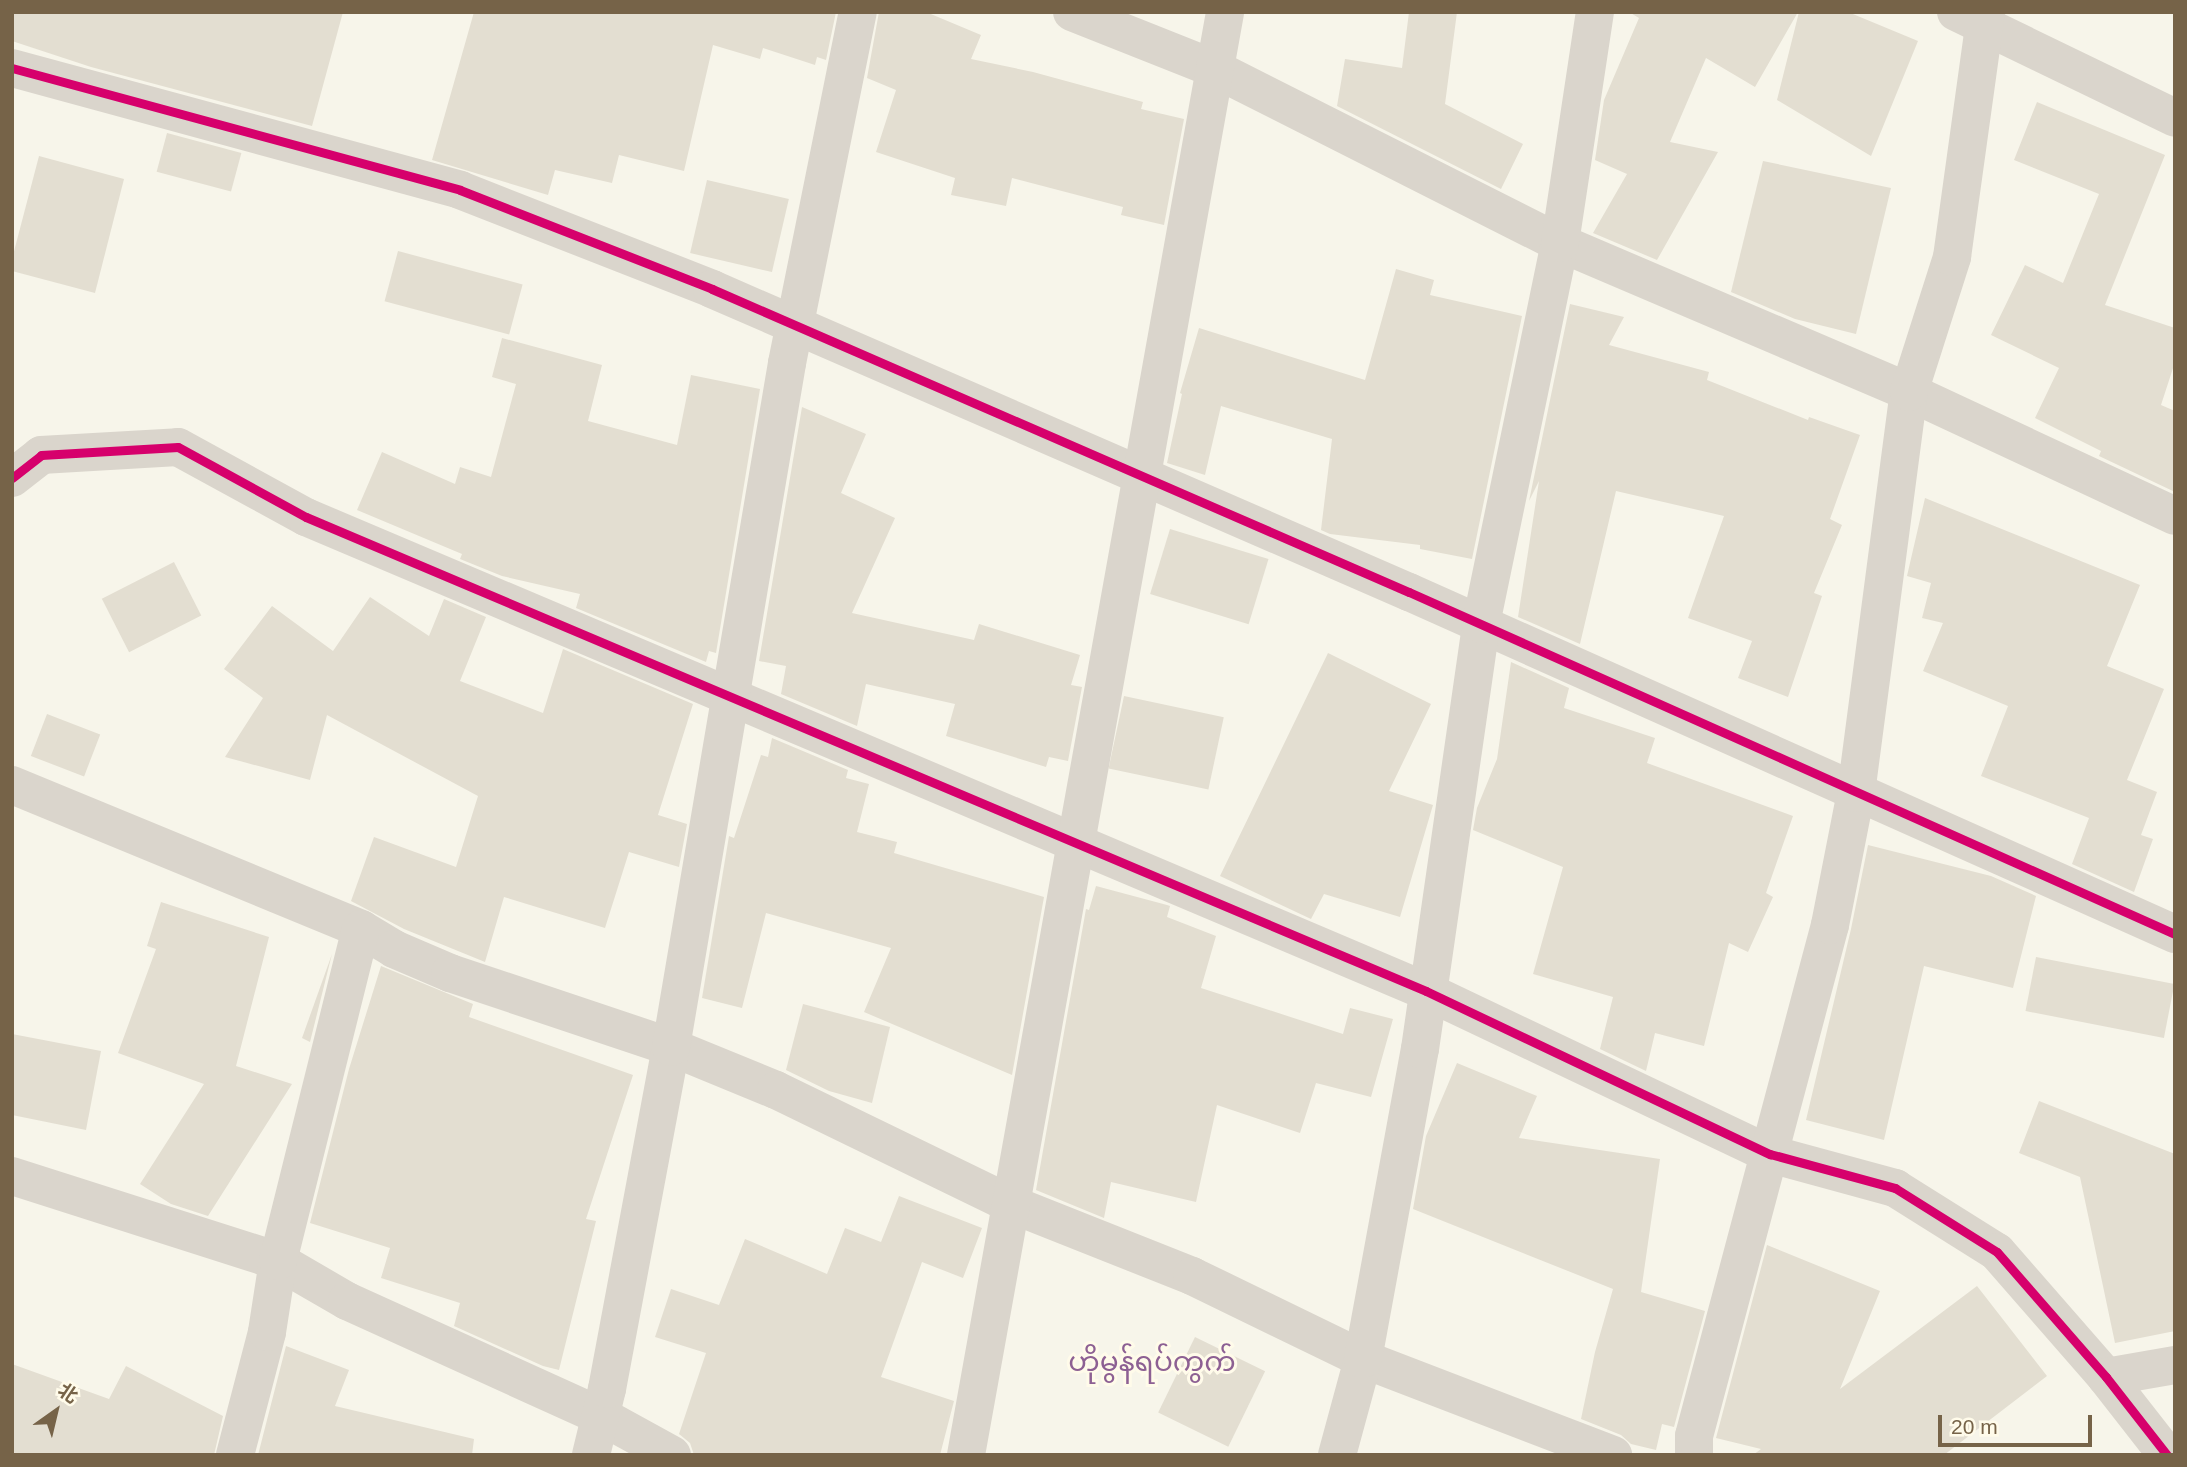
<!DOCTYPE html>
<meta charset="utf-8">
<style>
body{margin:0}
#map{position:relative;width:2187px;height:1467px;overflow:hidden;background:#f7f5ea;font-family:Arial,"Noto Sans SC","Noto Sans Myanmar",sans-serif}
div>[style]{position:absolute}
.building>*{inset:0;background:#e3ded1;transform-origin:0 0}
.minor>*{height:38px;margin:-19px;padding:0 19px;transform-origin:19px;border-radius:19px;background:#dad5cc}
.cycleway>*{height:9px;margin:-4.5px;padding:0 4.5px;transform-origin:4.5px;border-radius:4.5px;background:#d6006c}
span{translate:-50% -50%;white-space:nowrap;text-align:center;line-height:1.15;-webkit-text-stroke:6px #fffbea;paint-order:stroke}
.quarter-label{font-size:28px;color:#8d6093}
.frame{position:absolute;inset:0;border:14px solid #766348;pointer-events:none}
.north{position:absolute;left:21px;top:1376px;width:70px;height:70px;-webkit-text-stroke:5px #fffbea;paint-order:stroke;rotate:34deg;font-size:19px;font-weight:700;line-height:28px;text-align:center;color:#766348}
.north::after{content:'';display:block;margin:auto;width:24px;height:32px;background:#766348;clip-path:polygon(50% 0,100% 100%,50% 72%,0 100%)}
.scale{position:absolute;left:1938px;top:1415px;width:154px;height:32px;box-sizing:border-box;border:4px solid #766348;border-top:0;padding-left:9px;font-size:21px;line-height:24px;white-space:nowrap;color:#766348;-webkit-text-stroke:5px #fffbea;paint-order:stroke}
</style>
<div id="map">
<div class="building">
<div style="clip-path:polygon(12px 12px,343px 12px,312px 126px,91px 67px,12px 41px)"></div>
<div style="clip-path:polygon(474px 12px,836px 12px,826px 60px,817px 57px,815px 65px,763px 48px,760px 59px,713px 45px,684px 171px,619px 155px,612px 183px,555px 170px,548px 195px,432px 160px)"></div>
<div style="clip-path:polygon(879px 12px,926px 12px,981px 35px,971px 59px,1033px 72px,1143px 102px,1141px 109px,1184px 119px,1164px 225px,1121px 215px,1123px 207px,1012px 178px,1006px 206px,951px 195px,955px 178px,876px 152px,896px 90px,867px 78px)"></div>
<div style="clip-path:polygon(1409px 12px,1457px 12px,1445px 104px,1523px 144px,1501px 189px,1337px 106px,1345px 59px,1402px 68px)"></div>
<div style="clip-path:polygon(1629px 12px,1798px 12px,1755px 87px,1706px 58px,1670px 142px,1718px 152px,1657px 260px,1593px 233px,1627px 174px,1595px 160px,1604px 100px,1639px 18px)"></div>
<div style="clip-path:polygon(1799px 12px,1848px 12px,1918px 41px,1871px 156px,1777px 100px)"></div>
<div style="clip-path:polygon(2037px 102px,2165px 155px,2105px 305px,2175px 328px,2175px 362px,2161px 405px,2175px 411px,2175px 492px,2099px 456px,2101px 451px,2035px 418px,2059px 368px,1991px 335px,2025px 265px,2063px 283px,2099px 194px,2014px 160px)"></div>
<div style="left:167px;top:133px;width:77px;height:40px;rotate:15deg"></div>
<div style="clip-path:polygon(39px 156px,124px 179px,95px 293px,12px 271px,12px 259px)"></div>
<div style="clip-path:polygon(1763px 161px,1891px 188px,1856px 334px,1795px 319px,1731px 292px)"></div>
<div style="left:707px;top:180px;width:84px;height:75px;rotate:13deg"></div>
<div style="left:398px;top:251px;width:129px;height:52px;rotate:15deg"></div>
<div style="clip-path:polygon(1396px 269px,1434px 280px,1430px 295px,1522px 316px,1472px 559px,1420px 549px,1420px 545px,1330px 534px,1321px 530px,1332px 439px,1221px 406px,1205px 475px,1167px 463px,1182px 394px,1180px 393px,1199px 328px,1365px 380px)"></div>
<div style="clip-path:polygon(1570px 304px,1624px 317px,1609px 345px,1709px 372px,1707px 380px,1808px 420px,1809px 417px,1860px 435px,1830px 519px,1842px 525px,1814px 593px,1822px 596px,1788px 697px,1738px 678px,1752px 641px,1688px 618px,1724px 516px,1616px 491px,1580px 644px,1518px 617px,1539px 481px,1529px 501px)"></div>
<div style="clip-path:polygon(502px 338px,602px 365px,588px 421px,677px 445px,691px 375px,760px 389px,716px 653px,709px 651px,706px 662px,576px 608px,580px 594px,502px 576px,460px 559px,462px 554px,357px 510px,382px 452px,455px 484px,460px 467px,491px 477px,516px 384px,492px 377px)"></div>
<div style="clip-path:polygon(802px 407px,866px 434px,841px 493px,895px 518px,852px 613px,974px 640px,979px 624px,1080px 655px,1071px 685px,1082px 687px,1068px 761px,1049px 757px,1046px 767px,946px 736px,955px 704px,866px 684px,857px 726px,781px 694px,786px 666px,759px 661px)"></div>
<div style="clip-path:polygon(1925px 498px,2140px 585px,2107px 666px,2164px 689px,2127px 780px,2157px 792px,2141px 835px,2153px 839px,2134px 892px,2072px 864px,2089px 818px,1981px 776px,2008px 706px,1923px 671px,1943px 623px,1922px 618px,1931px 583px,1907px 576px)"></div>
<div style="left:1170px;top:529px;width:103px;height:68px;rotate:17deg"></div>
<div style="left:174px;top:562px;width:60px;height:81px;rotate:63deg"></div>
<div style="clip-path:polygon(370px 597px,429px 636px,444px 599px,486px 617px,460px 681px,543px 713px,563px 649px,693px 704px,658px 815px,687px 824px,679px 867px,629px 852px,605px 928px,504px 897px,485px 962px,404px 929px,351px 901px,374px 837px,456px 867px,478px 796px,327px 715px,310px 780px,225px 757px,263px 698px,224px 669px,272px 606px,333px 651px)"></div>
<div style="clip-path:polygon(1328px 653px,1431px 704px,1389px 791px,1433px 805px,1400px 917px,1324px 894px,1311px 919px,1220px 876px)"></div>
<div style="clip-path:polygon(1511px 662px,1569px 688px,1564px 708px,1655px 738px,1647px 763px,1793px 816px,1766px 893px,1773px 897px,1748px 952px,1729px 943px,1704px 1046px,1655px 1033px,1646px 1071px,1600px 1049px,1613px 997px,1533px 974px,1563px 867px,1473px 830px,1477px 808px,1497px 759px)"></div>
<div style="left:1124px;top:696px;width:102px;height:74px;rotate:12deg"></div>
<div style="left:47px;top:714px;width:57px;height:45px;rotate:21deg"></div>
<div style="clip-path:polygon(772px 738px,848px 770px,846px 778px,869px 784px,857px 832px,897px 842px,894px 853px,1044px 897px,1012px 1075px,864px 1012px,891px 948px,766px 913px,742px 1008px,702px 998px,729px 836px,734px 838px,761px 755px,768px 757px)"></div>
<div style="clip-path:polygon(1868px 845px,1991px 876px,2036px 896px,2013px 988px,1924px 966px,1884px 1140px,1806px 1120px,1851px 929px)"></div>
<div style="clip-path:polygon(1096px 886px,1167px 905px,1170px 906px,1167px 917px,1216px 936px,1201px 988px,1343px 1034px,1350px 1008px,1393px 1019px,1371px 1097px,1316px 1083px,1300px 1133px,1217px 1105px,1196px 1202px,1111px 1182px,1104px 1218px,1036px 1190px,1086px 909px,1089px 910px)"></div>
<div style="clip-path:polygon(161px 902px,269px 937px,236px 1066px,292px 1084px,208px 1216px,171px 1204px,140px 1184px,204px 1084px,118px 1053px,156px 949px,147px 946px)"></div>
<div style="clip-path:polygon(332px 954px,310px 1042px,302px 1038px)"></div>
<div style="left:2036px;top:957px;width:141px;height:55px;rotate:11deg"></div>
<div style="clip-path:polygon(381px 966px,473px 1004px,469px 1017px,633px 1075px,586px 1219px,596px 1221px,559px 1370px,543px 1366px,454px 1326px,460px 1303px,381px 1278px,390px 1248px,310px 1223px,349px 1069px)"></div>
<div style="clip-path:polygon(803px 1004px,890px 1027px,872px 1103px,829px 1091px,786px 1070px)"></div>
<div style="clip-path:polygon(12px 1034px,101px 1051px,86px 1130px,12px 1115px)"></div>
<div style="clip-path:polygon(1457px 1063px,1537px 1096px,1519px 1138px,1660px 1159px,1641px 1292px,1705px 1311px,1674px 1427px,1662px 1424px,1656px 1450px,1631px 1444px,1621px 1435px,1581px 1419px,1595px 1352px,1613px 1289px,1413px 1209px,1426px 1136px)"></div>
<div style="clip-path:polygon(2039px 1101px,2175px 1154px,2175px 1331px,2115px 1343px,2080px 1177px,2019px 1153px)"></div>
<div style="clip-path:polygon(899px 1196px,982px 1228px,963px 1278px,922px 1262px,881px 1377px,954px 1401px,940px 1455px,694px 1455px,690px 1443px,679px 1434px,706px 1353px,655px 1337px,671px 1289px,719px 1305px,745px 1239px,827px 1274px,845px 1228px,881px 1242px)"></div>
<div style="clip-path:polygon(1767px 1245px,1880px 1291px,1840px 1389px,1977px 1286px,2047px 1376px,1944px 1455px,1753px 1455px,1761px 1449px,1716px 1438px)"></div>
<div style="left:1195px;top:1337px;width:78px;height:84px;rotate:26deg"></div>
<div style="clip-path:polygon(286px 1346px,349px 1370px,335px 1406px,474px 1439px,472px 1455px,258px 1455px)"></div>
<div style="clip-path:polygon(12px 1364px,109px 1399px,126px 1366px,223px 1416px,214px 1455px,12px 1455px)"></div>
</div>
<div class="minor">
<div style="left:1072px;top:12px;width:154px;rotate:21.7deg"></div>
<div style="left:1215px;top:69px;width:386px;rotate:26.8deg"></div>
<div style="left:1560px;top:243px;width:379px;rotate:23.1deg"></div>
<div style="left:1909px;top:392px;width:293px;rotate:25deg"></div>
<div style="left:1956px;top:12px;width:243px;rotate:25.8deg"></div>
<div style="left:12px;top:68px;width:464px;rotate:15.2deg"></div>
<div style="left:460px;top:190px;width:271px;rotate:21.4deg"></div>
<div style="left:712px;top:289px;width:760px;rotate:23.5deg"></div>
<div style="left:1409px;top:592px;width:839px;rotate:24.06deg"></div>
<div style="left:12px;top:478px;width:37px;rotate:-38deg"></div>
<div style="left:41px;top:455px;width:137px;rotate:-3.3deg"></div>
<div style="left:178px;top:447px;width:146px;rotate:28.7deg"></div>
<div style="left:306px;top:517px;width:1216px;rotate:22.94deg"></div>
<div style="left:1426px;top:991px;width:381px;rotate:25.4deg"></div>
<div style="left:1770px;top:1154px;width:130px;rotate:15.2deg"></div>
<div style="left:1895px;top:1188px;width:120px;rotate:32.1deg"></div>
<div style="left:1997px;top:1252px;width:166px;rotate:48.9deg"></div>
<div style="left:2106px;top:1377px;width:99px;rotate:52deg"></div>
<div style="left:12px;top:785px;width:378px;rotate:22.4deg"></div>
<div style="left:361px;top:929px;width:39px;rotate:31deg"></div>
<div style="left:394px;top:949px;width:61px;rotate:23.2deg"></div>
<div style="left:450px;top:973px;width:233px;rotate:18.5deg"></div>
<div style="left:671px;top:1047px;width:113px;rotate:22.3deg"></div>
<div style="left:776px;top:1090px;width:263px;rotate:25.9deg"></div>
<div style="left:1013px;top:1205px;width:193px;rotate:21.6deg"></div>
<div style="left:1192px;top:1276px;width:190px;rotate:25.9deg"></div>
<div style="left:1363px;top:1359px;width:268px;rotate:21deg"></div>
<div style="left:12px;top:1176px;width:279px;rotate:17.7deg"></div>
<div style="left:278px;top:1261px;width:80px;rotate:30.1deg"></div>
<div style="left:347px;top:1301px;width:279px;rotate:24.4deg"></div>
<div style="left:601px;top:1416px;width:81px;rotate:28.8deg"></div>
<div style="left:2106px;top:1377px;width:70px;rotate:-9.9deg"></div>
<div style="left:235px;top:1455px;width:127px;rotate:-75.4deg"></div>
<div style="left:267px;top:1332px;width:72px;rotate:-81.2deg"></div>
<div style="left:278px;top:1261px;width:342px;rotate:-76deg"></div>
<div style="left:591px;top:1455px;width:68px;rotate:-76.4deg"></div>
<div style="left:607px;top:1389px;width:348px;rotate:-79.4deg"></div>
<div style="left:671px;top:1047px;width:694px;rotate:-80.37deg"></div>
<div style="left:787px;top:363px;width:358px;rotate:-78.6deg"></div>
<div style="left:966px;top:1455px;width:1466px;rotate:-79.82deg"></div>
<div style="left:1337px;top:1455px;width:99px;rotate:-74.8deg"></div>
<div style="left:1363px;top:1359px;width:315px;rotate:-79.6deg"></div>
<div style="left:1420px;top:1049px;width:429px;rotate:-81.8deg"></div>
<div style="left:1481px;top:624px;width:389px;rotate:-78.3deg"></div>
<div style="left:1560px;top:243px;width:234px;rotate:-81.4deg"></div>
<div style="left:1694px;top:1455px;width:19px;rotate:-90deg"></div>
<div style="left:1694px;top:1436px;width:529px;rotate:-75.1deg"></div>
<div style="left:1830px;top:925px;width:135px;rotate:-78.9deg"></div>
<div style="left:1856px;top:793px;width:404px;rotate:-82.5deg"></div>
<div style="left:1909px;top:392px;width:142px;rotate:-72.3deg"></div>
<div style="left:1952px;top:257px;width:247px;rotate:-82.1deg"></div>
</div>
<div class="cycleway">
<div style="left:12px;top:68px;width:464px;rotate:15.2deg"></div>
<div style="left:460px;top:190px;width:271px;rotate:21.4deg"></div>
<div style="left:712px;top:289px;width:760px;rotate:23.5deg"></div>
<div style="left:1409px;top:592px;width:839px;rotate:24.06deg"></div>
<div style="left:12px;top:478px;width:37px;rotate:-38deg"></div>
<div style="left:41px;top:455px;width:137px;rotate:-3.3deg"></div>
<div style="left:178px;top:447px;width:146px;rotate:28.7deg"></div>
<div style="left:306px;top:517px;width:1216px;rotate:22.94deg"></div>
<div style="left:1426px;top:991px;width:381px;rotate:25.4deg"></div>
<div style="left:1770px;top:1154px;width:130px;rotate:15.2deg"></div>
<div style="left:1895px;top:1188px;width:120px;rotate:32.1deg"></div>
<div style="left:1997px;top:1252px;width:166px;rotate:48.9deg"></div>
<div style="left:2106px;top:1377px;width:99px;rotate:52deg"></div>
</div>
<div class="quarter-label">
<span style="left:1152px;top:1362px">ဟိုမွန်ရပ်ကွက်</span>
</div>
<div class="frame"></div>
<div class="north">北</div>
<div class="scale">20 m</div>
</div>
